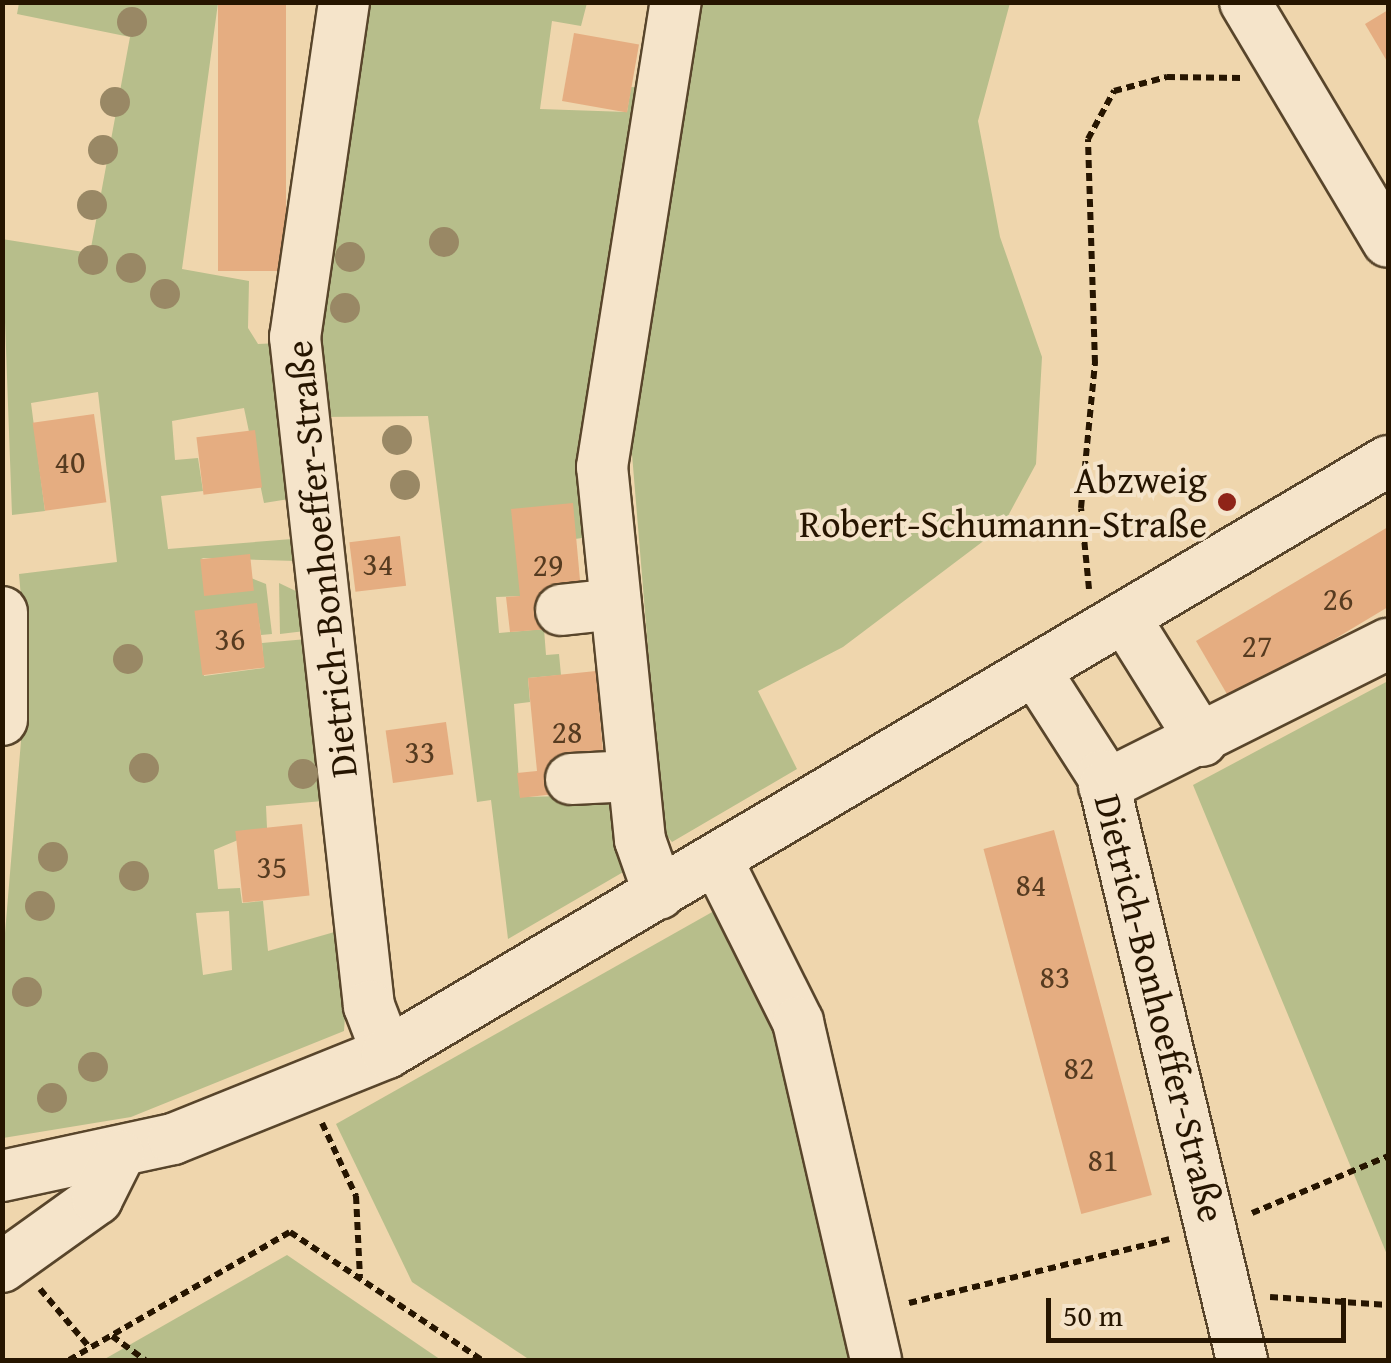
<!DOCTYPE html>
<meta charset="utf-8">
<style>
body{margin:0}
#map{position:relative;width:1391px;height:1363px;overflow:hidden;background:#efd6ad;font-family:"Gentium Book Plus",serif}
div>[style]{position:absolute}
.green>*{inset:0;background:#b7be8b}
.building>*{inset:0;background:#e5ad81;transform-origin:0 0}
.path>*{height:6px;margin-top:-3px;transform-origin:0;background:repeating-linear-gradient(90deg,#261500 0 8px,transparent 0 13px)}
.roads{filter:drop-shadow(2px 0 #58452b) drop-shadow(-2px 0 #58452b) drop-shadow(0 2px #58452b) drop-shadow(0 -2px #58452b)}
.minor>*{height:50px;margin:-25px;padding:0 25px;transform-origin:25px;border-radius:25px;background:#f5e4ca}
.trees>*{width:30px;height:30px;margin:-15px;border-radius:50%;background:#998865}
.dots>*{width:28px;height:28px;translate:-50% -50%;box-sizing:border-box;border:5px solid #f5e4ca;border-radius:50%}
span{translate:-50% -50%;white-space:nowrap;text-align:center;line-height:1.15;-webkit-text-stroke:8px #f5e4ca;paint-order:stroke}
.number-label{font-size:32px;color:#563b20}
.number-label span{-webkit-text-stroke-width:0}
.poi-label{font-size:38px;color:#261500}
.right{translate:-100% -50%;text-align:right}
.street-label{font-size:38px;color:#261500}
.frame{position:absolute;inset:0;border:5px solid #261500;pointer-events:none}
.scale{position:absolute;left:1046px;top:1298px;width:300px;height:45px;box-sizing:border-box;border:5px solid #261500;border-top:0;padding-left:12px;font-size:30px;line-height:35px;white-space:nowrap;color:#261500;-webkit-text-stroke:8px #f5e4ca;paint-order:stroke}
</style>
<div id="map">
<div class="green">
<div style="clip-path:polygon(evenodd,19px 3px,218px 3px,182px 269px,249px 281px,248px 328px,258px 344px,280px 343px,289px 499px,264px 503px,244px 408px,172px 421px,175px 460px,198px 458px,203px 491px,161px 496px,168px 549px,292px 539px,296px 561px,201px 558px,266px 584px,272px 634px,261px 635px,256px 604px,196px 612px,204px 676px,264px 668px,262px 643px,307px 639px,323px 801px,266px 806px,267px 828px,214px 850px,218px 889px,240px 888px,242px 903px,263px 901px,268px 951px,338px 931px,346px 1003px,344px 1031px,131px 1117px,3px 1138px,3px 957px,27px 669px,19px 574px,117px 562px,98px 392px,31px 403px,45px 511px,12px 515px,2px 239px,90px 253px,130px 37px,17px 14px,19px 3px,229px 911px,232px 970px,203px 975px,196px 913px,229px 911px)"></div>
<div style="clip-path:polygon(368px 3px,587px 3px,581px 26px,552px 21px,540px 109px,627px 112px,631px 87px,645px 88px,593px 356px,596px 536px,575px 539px,520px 596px,496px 597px,499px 633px,544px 629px,546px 655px,559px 654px,561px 675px,528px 678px,530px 702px,514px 704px,520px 797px,620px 795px,625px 871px,508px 939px,491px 800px,477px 802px,428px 416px,320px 417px,322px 319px)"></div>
<div style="clip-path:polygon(698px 3px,1010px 3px,978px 121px,1000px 237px,1042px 357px,1036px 464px,1002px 527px,843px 647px,758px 691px,797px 769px,672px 842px,663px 831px,631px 442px)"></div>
<div style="clip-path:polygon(279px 583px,300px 593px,305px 631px,280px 634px)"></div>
<div style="clip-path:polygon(1388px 681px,1388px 1257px,1193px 785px)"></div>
<div style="clip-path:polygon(714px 911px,779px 1033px,849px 1336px,847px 1360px,530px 1360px,412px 1282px,336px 1124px)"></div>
<div style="clip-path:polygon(287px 1255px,441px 1360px,103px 1360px)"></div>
</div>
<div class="building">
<div style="left:218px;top:2px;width:68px;height:269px"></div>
<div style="clip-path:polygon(1388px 10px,1388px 63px,1365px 24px)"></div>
<div style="left:574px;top:33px;width:66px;height:69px;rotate:10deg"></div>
<div style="left:94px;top:414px;width:89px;height:62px;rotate:82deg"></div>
<div style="left:255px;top:430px;width:58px;height:59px;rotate:83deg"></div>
<div style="clip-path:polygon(573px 503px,581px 591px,563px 628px,510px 632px,506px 597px,520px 596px,511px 509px)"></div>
<div style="clip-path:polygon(1388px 527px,1388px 607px,1231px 701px,1196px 641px)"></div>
<div style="left:400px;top:536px;width:50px;height:51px;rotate:83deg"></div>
<div style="left:250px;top:554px;width:37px;height:50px;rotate:84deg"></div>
<div style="left:257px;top:603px;width:65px;height:63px;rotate:83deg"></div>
<div style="clip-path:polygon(596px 671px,604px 763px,572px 792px,520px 798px,517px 773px,537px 771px,528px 678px)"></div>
<div style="left:446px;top:722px;width:53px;height:61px;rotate:82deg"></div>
<div style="left:302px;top:824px;width:72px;height:67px;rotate:84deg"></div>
<div style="left:1054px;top:830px;width:378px;height:73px;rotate:75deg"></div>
</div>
<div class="path">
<div style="left:1089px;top:589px;width:81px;rotate:-95.6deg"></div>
<div style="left:1081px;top:508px;width:146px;rotate:-84.5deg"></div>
<div style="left:1095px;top:363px;width:224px;rotate:-91.8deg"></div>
<div style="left:1088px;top:139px;width:55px;rotate:-61.6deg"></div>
<div style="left:1114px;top:91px;width:55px;rotate:-14.8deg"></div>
<div style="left:1167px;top:77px;width:75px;rotate:0.8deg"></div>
<div style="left:322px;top:1123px;width:81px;rotate:65deg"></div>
<div style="left:356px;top:1196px;width:81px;rotate:87.2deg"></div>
<div style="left:1252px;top:1213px;width:147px;rotate:-22.7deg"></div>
<div style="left:40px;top:1289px;width:77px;rotate:49.7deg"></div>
<div style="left:1270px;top:1297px;width:118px;rotate:3.9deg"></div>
<div style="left:909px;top:1303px;width:268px;rotate:-13.8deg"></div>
<div style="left:112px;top:1336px;width:41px;rotate:36deg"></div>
<div style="left:69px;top:1360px;width:255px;rotate:-30.1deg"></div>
<div style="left:290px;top:1232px;width:231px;rotate:33.7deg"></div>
</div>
<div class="roads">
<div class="minor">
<div style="left:344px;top:2px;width:339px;rotate:98.3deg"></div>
<div style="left:295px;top:337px;width:673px;rotate:83.69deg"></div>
<div style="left:369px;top:1006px;width:50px;rotate:69deg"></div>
<div style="left:1245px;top:2px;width:279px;rotate:59.2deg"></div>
<div style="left:561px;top:610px;width:55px;rotate:-6.2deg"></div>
<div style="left:2px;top:612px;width:108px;rotate:90deg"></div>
<div style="left:1125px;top:618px;width:145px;rotate:58deg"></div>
<div style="left:1036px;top:672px;width:122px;rotate:57.3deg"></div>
<div style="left:1102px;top:775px;width:602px;rotate:76.54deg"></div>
<div style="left:571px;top:779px;width:62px;rotate:-2.8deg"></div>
<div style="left:1104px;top:786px;width:318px;rotate:-26.6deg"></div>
<div style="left:717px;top:860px;width:181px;rotate:63.4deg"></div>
<div style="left:798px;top:1022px;width:347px;rotate:77deg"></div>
<div style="left:659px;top:894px;width:57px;rotate:-109.4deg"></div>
<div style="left:640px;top:840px;width:375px;rotate:-95.8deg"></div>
<div style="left:602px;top:467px;width:471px;rotate:-81deg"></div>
<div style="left:2px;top:1176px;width:175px;rotate:-12.2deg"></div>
<div style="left:173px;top:1139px;width:231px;rotate:-21.9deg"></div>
<div style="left:387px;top:1053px;width:1163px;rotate:-30.6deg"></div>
<div style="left:2px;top:1267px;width:117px;rotate:-35.6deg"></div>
<div style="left:97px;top:1199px;width:49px;rotate:-63.4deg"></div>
</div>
</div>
<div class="trees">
<div style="left:132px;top:22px"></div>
<div style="left:115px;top:102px"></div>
<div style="left:103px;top:150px"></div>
<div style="left:92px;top:205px"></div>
<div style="left:444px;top:242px"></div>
<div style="left:350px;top:257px"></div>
<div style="left:93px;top:260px"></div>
<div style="left:131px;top:268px"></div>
<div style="left:165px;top:294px"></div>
<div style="left:345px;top:308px"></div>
<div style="left:397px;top:440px"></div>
<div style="left:405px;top:485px"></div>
<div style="left:128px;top:659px"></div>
<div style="left:144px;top:768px"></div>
<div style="left:303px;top:774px"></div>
<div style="left:53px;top:857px"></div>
<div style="left:134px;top:876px"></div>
<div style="left:40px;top:906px"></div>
<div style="left:27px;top:992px"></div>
<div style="left:93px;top:1067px"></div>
<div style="left:52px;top:1098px"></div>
</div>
<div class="dots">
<div style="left:1227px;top:502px;background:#8f2418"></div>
</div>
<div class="number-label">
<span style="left:70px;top:462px">40</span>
<span style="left:378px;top:564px">34</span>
<span style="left:548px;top:565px">29</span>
<span style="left:1338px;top:599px">26</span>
<span style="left:230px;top:639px">36</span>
<span style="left:1257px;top:646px">27</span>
<span style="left:567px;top:732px">28</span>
<span style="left:420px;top:752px">33</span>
<span style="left:272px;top:867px">35</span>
<span style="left:1031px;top:885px">84</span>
<span style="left:1055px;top:977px">83</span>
<span style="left:1079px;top:1068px">82</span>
<span style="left:1103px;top:1160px">81</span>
</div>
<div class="poi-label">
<span class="right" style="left:1207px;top:502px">Abzweig<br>Robert-Schumann-Straße</span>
</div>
<div class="street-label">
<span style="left:321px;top:559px;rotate:-96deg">Dietrich-Bonhoeffer-Straße</span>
<span style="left:1160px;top:1008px;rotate:76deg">Dietrich-Bonhoeffer-Straße</span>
</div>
<div class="frame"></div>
<div class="scale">50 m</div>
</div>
